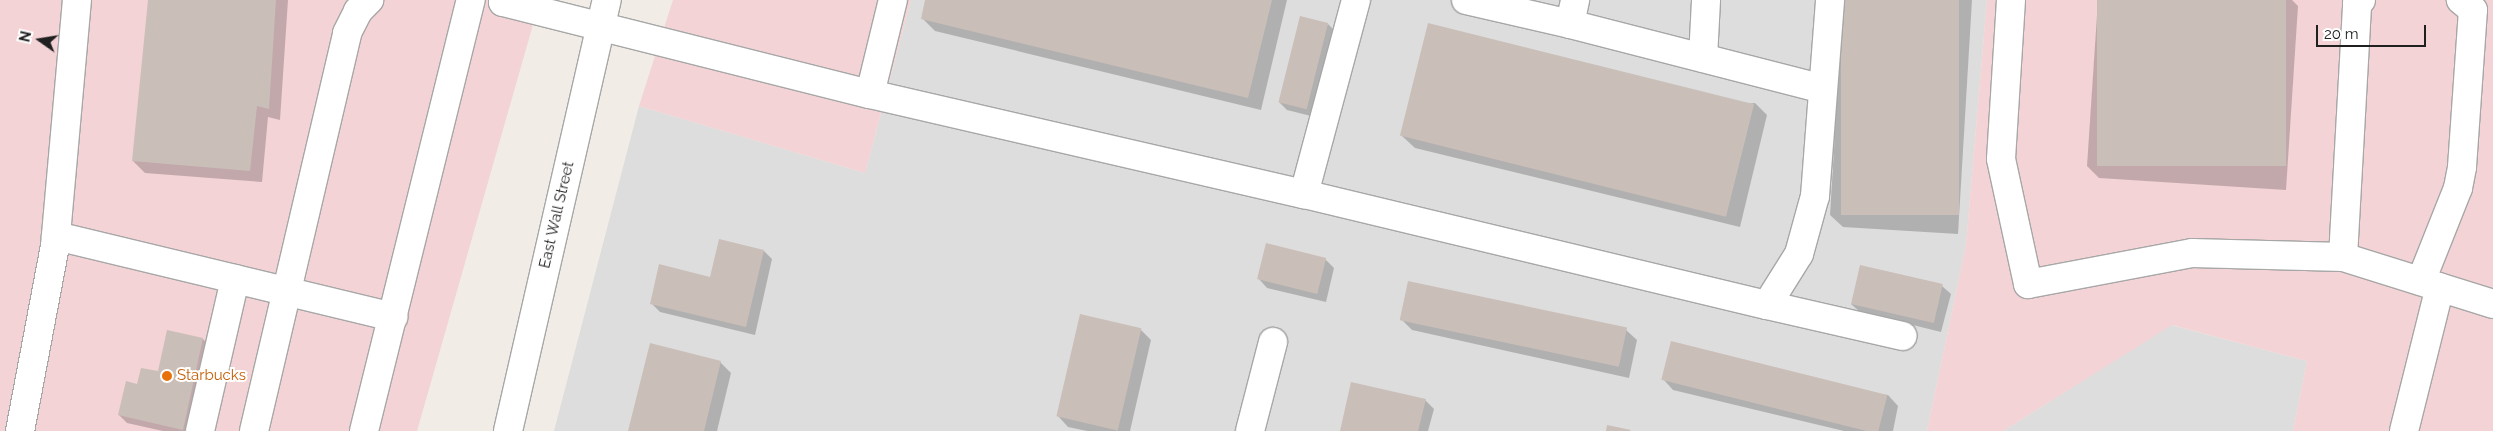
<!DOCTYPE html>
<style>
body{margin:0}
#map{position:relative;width:2493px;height:431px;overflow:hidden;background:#f1ece5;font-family:Raleway,sans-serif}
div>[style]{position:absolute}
.residential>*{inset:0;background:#dedddd}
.commercial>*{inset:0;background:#f3d3d5}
.shadow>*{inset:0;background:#0003}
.building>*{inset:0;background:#cabeb8;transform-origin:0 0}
.roads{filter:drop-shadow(1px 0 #a7a7a7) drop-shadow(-1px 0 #a7a7a7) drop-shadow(0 1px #a7a7a7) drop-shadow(0 -1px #a7a7a7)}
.minor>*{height:28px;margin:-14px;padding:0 14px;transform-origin:14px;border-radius:14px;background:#fff}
.dots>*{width:14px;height:14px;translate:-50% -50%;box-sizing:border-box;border:2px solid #fff;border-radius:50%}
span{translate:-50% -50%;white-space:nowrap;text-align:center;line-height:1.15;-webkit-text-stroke:4px #fff;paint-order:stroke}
.street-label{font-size:15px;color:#202020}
.food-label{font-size:15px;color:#c56008}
.left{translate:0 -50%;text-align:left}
.north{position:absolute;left:15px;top:15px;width:50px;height:50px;-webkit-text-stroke:4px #fff;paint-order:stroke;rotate:283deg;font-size:14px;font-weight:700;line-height:20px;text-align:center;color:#202020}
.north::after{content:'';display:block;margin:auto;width:18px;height:22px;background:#202020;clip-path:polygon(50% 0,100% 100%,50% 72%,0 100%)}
.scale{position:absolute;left:2316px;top:25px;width:110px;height:22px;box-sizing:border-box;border:2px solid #202020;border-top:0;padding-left:6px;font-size:15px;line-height:18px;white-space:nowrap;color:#202020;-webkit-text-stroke:4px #fff;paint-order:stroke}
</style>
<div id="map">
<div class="residential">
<div style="clip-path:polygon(911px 0,1987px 0,1966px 245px,1927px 431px,554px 431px,639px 106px,865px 173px)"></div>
<div style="clip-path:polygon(2171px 325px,2307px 361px,2293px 431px,2003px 431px)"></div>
</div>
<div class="commercial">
<div style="clip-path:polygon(0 0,540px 0,417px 431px,0 431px)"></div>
<div style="clip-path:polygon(673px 0,911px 0,865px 173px,639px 106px)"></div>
<div style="clip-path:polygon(1987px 0,2493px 0,2493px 431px,2293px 431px,2307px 361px,2172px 325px,2003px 431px,1927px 431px,1966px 245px)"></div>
</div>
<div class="shadow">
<div style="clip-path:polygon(149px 0,288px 0,280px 120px,268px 117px,262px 182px,145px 173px,133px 161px)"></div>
<div style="clip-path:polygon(927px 0,1287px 0,1261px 110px,935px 31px,922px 18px)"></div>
<div style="clip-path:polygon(1843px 0,1972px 0,1958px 234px,1843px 227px,1830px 215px)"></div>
<div style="clip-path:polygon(2098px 0,2292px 0,2298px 6px,2286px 190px,2099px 178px,2087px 166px)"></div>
<div style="clip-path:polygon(1328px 24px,1336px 32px,1315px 117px,1287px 110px,1279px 102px)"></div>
<div style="clip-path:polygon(1755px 103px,1767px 115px,1740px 227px,1415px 148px,1402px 136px)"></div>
<div style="clip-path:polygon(764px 251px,772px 259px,755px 335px,660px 312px,652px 304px,711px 278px)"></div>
<div style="clip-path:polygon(1325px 259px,1334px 268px,1326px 302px,1267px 288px,1259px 279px)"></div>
<div style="clip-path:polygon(1942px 286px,1951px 294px,1941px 332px,1860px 312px,1851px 304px)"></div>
<div style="clip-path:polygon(1401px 319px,1626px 330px,1637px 340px,1629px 378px,1412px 330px)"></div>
<div style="clip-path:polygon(1140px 329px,1151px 340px,1130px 431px,1087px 431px,1068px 427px,1058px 416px)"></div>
<div style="clip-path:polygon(203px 339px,211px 348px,193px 431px,163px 431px,127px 423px,119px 415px,138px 385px,159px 373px)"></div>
<div style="clip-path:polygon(720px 362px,731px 373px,717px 431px,629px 431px)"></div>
<div style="clip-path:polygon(1663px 379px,1888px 395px,1898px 406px,1893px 431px,1844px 431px,1673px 390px)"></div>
<div style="clip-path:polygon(1425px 400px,1434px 409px,1428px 431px,1341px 431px)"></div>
</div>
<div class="building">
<div style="clip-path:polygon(148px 0,276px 0,269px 109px,257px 106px,250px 171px,132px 161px)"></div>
<div style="clip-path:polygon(925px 0,1272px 0,1248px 98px,921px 19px)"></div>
<div style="left:1841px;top:0;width:118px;height:215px"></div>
<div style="left:2097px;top:0;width:189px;height:166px"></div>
<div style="left:1300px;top:16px;width:29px;height:89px;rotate:14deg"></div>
<div style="left:1428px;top:23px;width:336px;height:116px;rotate:14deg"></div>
<div style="clip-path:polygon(719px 239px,764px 250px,746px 327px,650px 304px,659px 264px,710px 277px)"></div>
<div style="left:1266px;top:243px;width:62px;height:37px;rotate:14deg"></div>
<div style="left:1860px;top:265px;width:85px;height:40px;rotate:13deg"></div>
<div style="left:1408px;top:281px;width:224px;height:40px;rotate:12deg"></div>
<div style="left:1080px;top:314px;width:63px;height:105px;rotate:13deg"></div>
<div style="clip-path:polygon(167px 330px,203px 338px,183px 430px,118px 415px,126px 381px,137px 384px,141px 368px,158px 371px)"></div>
<div style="left:1671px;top:341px;width:223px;height:40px;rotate:14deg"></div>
<div style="clip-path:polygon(650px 343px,721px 361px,704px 431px,628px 431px)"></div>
<div style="clip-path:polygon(1351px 382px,1426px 399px,1418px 431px,1340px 431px)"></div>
<div style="clip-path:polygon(1607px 425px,1631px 430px,1630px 431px,1606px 431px)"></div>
</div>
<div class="roads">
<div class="minor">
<div style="left:503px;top:0;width:2px;rotate:90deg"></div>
<div style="left:503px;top:2px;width:378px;rotate:14.1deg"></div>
<div style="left:870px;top:94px;width:445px;rotate:13deg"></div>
<div style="left:1356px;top:0;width:201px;rotate:105deg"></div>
<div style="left:1304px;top:194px;width:476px;rotate:13.5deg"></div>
<div style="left:1767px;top:305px;width:60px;rotate:-57.9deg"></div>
<div style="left:1799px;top:254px;width:60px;rotate:-74.6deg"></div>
<div style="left:1815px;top:196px;width:197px;rotate:-85.6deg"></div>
<div style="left:1466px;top:0;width:107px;rotate:13deg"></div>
<div style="left:1570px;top:24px;width:261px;rotate:14.4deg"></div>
<div style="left:2011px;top:0;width:159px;rotate:93.6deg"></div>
<div style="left:2001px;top:159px;width:128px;rotate:77.8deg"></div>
<div style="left:2028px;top:284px;width:167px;rotate:-10.7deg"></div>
<div style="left:2192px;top:253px;width:151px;rotate:1.5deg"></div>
<div style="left:2343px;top:257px;width:157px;rotate:17.4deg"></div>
<div style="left:1570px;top:24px;width:25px;rotate:-78deg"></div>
<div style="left:1703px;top:58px;width:58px;rotate:-87deg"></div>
<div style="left:870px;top:94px;width:97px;rotate:-76.3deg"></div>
<div style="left:56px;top:236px;width:347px;rotate:13.5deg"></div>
<div style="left:2343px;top:257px;width:254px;rotate:-86.8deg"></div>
<div style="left:2357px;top:3px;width:5px;rotate:-37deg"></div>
<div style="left:2421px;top:281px;width:100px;rotate:-68.3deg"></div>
<div style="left:2458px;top:188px;width:21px;rotate:-79deg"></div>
<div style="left:2462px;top:167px;width:157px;rotate:-86deg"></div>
<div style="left:2473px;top:10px;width:16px;rotate:-140deg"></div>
<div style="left:1767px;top:305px;width:139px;rotate:12.9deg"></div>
<div style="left:20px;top:431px;width:188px;rotate:-79.3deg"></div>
<div style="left:55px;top:246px;width:247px;rotate:-84.9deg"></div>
<div style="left:200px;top:431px;width:156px;rotate:-77deg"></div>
<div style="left:254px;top:431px;width:409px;rotate:-76.8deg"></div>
<div style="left:347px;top:33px;width:25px;rotate:-63deg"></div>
<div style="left:358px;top:11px;width:16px;rotate:-45deg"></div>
<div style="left:364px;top:431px;width:444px;rotate:-76.1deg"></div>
<div style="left:508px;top:431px;width:442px;rotate:-77.1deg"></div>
<div style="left:1250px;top:431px;width:92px;rotate:-75.5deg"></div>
<div style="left:2404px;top:431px;width:148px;rotate:-76deg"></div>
</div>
</div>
<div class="dots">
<div style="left:167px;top:376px;background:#e8710a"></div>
</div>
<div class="street-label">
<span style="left:557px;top:215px;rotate:-77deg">East Wall Street</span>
</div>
<div class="food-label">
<span class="left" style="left:177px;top:376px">Starbucks</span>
</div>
<div class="north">N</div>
<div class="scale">20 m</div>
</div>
